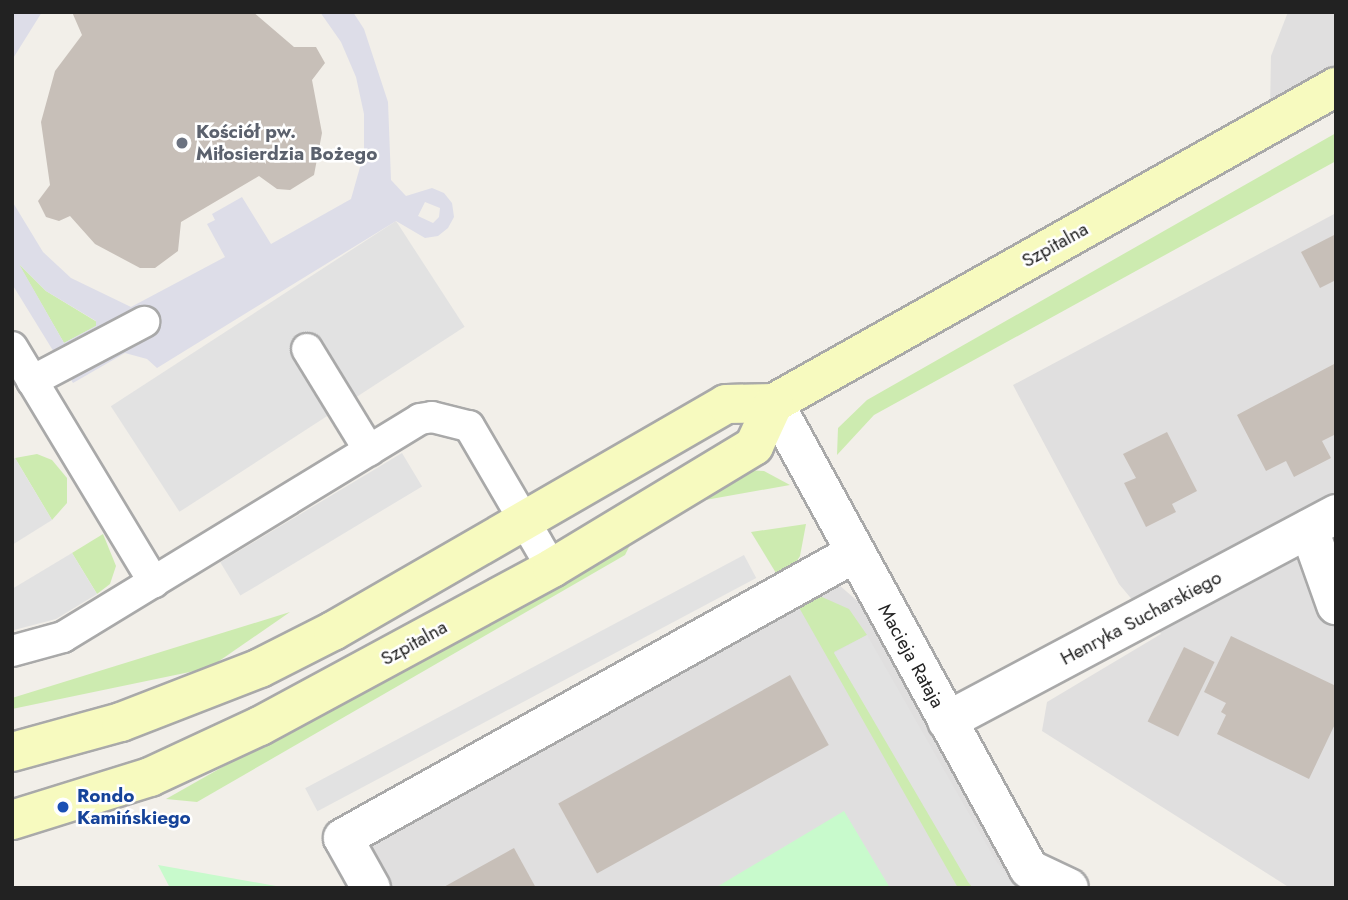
<!DOCTYPE html>
<meta charset="utf-8">
<style>
body{margin:0}
#map{position:relative;width:1348px;height:900px;overflow:hidden;background:#f2efe9;font-family:Jost,sans-serif}
div>[style]{position:absolute}
.residential>*{inset:0;background:#e0dfdf}
.grass>*{inset:0;background:#cdebb0}
.park>*{inset:0;background:#c8facc}
.parking>*{inset:0;background:#e2e2e2;transform-origin:0 0}
.plaza>*{inset:0;background:#dddde8}
.building>*{inset:0;background:#c7bfb8;transform-origin:0 0}
.roads{filter:drop-shadow(2px 0 #a9a9a9) drop-shadow(-2px 0 #a9a9a9) drop-shadow(0 2px #a9a9a9) drop-shadow(0 -2px #a9a9a9)}
.lane>*{height:30px;margin:-15px;padding:0 15px;transform-origin:15px;border-radius:15px;background:#fff}
.street>*{height:38px;margin:-19px;padding:0 19px;transform-origin:19px;border-radius:19px;background:#fff}
.secondary>*{height:38px;margin:-19px;padding:0 19px;transform-origin:19px;border-radius:19px;background:#f7fabf}
.dots>*{width:19px;height:19px;translate:-50% -50%;box-sizing:border-box;border:4px solid #fff;border-radius:50%}
span{translate:-50% -50%;white-space:nowrap;text-align:center;line-height:1.15;-webkit-text-stroke:5px #fff;paint-order:stroke}
.worship-label{font-size:19px;color:#5b616d;font-weight:700}
.left{translate:0 -50%;text-align:left}
.street-label{font-size:19px;color:#222}
.transit-label{font-size:19px;color:#164399;font-weight:700}
.frame{position:absolute;inset:0;border:14px solid #222;pointer-events:none}
</style>
<div id="map">
<div class="residential">
<div style="clip-path:polygon(1288px 12px,1336px 12px,1336px 77px,1270px 111px,1271px 56px)"></div>
<div style="clip-path:polygon(1336px 213px,1336px 888px,1290px 888px,1042px 731px,1047px 702px,1161px 634px,1119px 584px,1013px 385px)"></div>
<div style="clip-path:polygon(831px 578px,862px 605px,900px 655px,1038px 888px,386px 888px,361px 837px)"></div>
</div>
<div class="grass">
<div style="clip-path:polygon(1336px 133px,1336px 161px,874px 415px,837px 455px,838px 428px,867px 400px)"></div>
<div style="clip-path:polygon(18px 263px,46px 291px,97px 322px,96px 326px,64px 343px)"></div>
<div style="clip-path:polygon(37px 454px,52px 460px,67px 478px,67px 503px,52px 520px,15px 458px)"></div>
<div style="clip-path:polygon(745px 470px,764px 471px,790px 485px,683px 504px)"></div>
<div style="clip-path:polygon(806px 524px,800px 556px,790px 572px,779px 578px,751px 532px)"></div>
<div style="clip-path:polygon(636px 533px,625px 555px,197px 802px,166px 799px)"></div>
<div style="clip-path:polygon(103px 534px,116px 566px,110px 584px,97px 594px,72px 553px)"></div>
<div style="clip-path:polygon(822px 597px,849px 609px,867px 635px,834px 652px,973px 888px,958px 888px,797px 604px)"></div>
<div style="clip-path:polygon(290px 612px,209px 668px,12px 709px,12px 698px)"></div>
</div>
<div class="park">
<div style="clip-path:polygon(844px 811px,890px 888px,715px 888px)"></div>
<div style="clip-path:polygon(158px 865px,287px 888px,170px 888px)"></div>
</div>
<div class="parking">
<div style="left:396px;top:221px;width:126px;height:340px;rotate:57deg"></div>
<div style="left:402px;top:453px;width:39px;height:212px;rotate:59deg"></div>
<div style="clip-path:polygon(15px 458px,52px 520px,12px 545px,12px 460px)"></div>
<div style="clip-path:polygon(72px 553px,97px 594px,56px 619px,14px 630px,12px 589px)"></div>
<div style="left:744px;top:555px;width:26px;height:497px;rotate:62deg"></div>
<div style="clip-path:polygon(867px 635px,996px 861px,1017px 888px,973px 888px,968px 882px,834px 653px)"></div>
</div>
<div class="plaza">
<div style="clip-path:polygon(12px 12px,42px 12px,12px 60px)"></div>
<div style="clip-path:polygon(evenodd,320px 12px,353px 12px,364px 29px,388px 102px,391px 180px,406px 196px,432px 188px,444px 193px,452px 203px,454px 217px,448px 228px,438px 236px,425px 238px,396px 221px,157px 368px,147px 359px,125px 353px,73px 383px,12px 284px,12px 201px,43px 252px,71px 278px,131px 307px,225px 257px,207px 224px,215px 220px,212px 214px,242px 197px,271px 244px,351px 199px,364px 153px,364px 114px,356px 77px,341px 42px,320px 12px,425px 202px,440px 208px,439px 217px,433px 223px,418px 216px,425px 202px,320px 12px,19px 264px,46px 291px,96px 321px,96px 326px,64px 343px,19px 264px)"></div>
</div>
<div class="building">
<div style="clip-path:polygon(72px 12px,253px 12px,294px 47px,316px 47px,325px 63px,312px 80px,322px 133px,314px 175px,290px 190px,277px 189px,259px 176px,181px 222px,178px 251px,155px 268px,140px 268px,95px 244px,70px 216px,59px 221px,46px 217px,38px 201px,50px 185px,41px 122px,55px 71px,82px 35px)"></div>
<div style="clip-path:polygon(1336px 234px,1336px 280px,1320px 288px,1301px 252px)"></div>
<div style="clip-path:polygon(1336px 363px,1336px 434px,1322px 441px,1331px 458px,1294px 477px,1286px 461px,1266px 471px,1237px 415px)"></div>
<div style="clip-path:polygon(1167px 432px,1197px 491px,1172px 504px,1176px 512px,1146px 527px,1124px 483px,1136px 478px,1123px 454px)"></div>
<div style="clip-path:polygon(1231px 636px,1336px 686px,1336px 722px,1309px 779px,1217px 734px,1226px 715px,1221px 712px,1226px 703px,1204px 692px)"></div>
<div style="left:1184px;top:647px;width:34px;height:83px;rotate:26deg"></div>
<div style="left:790px;top:675px;width:80px;height:265px;rotate:61deg"></div>
<div style="clip-path:polygon(514px 848px,536px 888px,442px 888px)"></div>
</div>
<div class="roads">
<div class="lane">
<div style="left:12px;top:347px;width:275px;rotate:58.9deg"></div>
<div style="left:307px;top:349px;width:119px;rotate:58.5deg"></div>
<div style="left:32px;top:381px;width:127px;rotate:-27.8deg"></div>
<div style="left:12px;top:651px;width:53px;rotate:-15.4deg"></div>
<div style="left:63px;top:637px;width:418px;rotate:-31.4deg"></div>
<div style="left:420px;top:419px;width:12px;rotate:-9deg"></div>
<div style="left:432px;top:417px;width:38px;rotate:14deg"></div>
<div style="left:469px;top:426px;width:164px;rotate:59.7deg"></div>
</div>
<div class="street">
<div style="left:774px;top:403px;width:531px;rotate:61.31deg"></div>
<div style="left:1029px;top:869px;width:44px;rotate:25.4deg"></div>
<div style="left:1309px;top:529px;width:81px;rotate:70.4deg"></div>
<div style="left:947px;top:721px;width:441px;rotate:-28deg"></div>
<div style="left:371px;top:888px;width:57px;rotate:-119.2deg"></div>
<div style="left:343px;top:838px;width:586px;rotate:-29.1deg"></div>
</div>
<div class="secondary">
<div style="left:12px;top:752px;width:113px;rotate:-15.4deg"></div>
<div style="left:121px;top:722px;width:149px;rotate:-21.2deg"></div>
<div style="left:260px;top:668px;width:82px;rotate:-26.9deg"></div>
<div style="left:333px;top:631px;width:454px;rotate:-30deg"></div>
<div style="left:726px;top:404px;width:48px;rotate:-1.2deg"></div>
<div style="left:774px;top:403px;width:645px;rotate:-29.35deg"></div>
<div style="left:12px;top:820px;width:145px;rotate:-17.3deg"></div>
<div style="left:150px;top:777px;width:121px;rotate:-24.9deg"></div>
<div style="left:260px;top:726px;width:332px;rotate:-28.4deg"></div>
<div style="left:552px;top:568px;width:236px;rotate:-31.1deg"></div>
<div style="left:754px;top:446px;width:47px;rotate:-65.1deg"></div>
</div>
</div>
<div class="dots">
<div style="left:182px;top:143px;background:#6b7280"></div>
<div style="left:63px;top:807px;background:#1a4fb4"></div>
</div>
<div class="worship-label">
<span class="left" style="left:196px;top:143px">Kościół pw.<br>Miłosierdzia Bożego</span>
</div>
<div class="street-label">
<span style="left:1055px;top:245px;rotate:-29deg">Szpitalna</span>
<span style="left:1141px;top:618px;rotate:-28deg">Henryka Sucharskiego</span>
<span style="left:414px;top:643px;rotate:-29deg">Szpitalna</span>
<span style="left:911px;top:656px;rotate:61deg">Macieja Rataja</span>
</div>
<div class="transit-label">
<span class="left" style="left:77px;top:807px">Rondo<br>Kamińskiego</span>
</div>
<div class="frame"></div>
</div>
